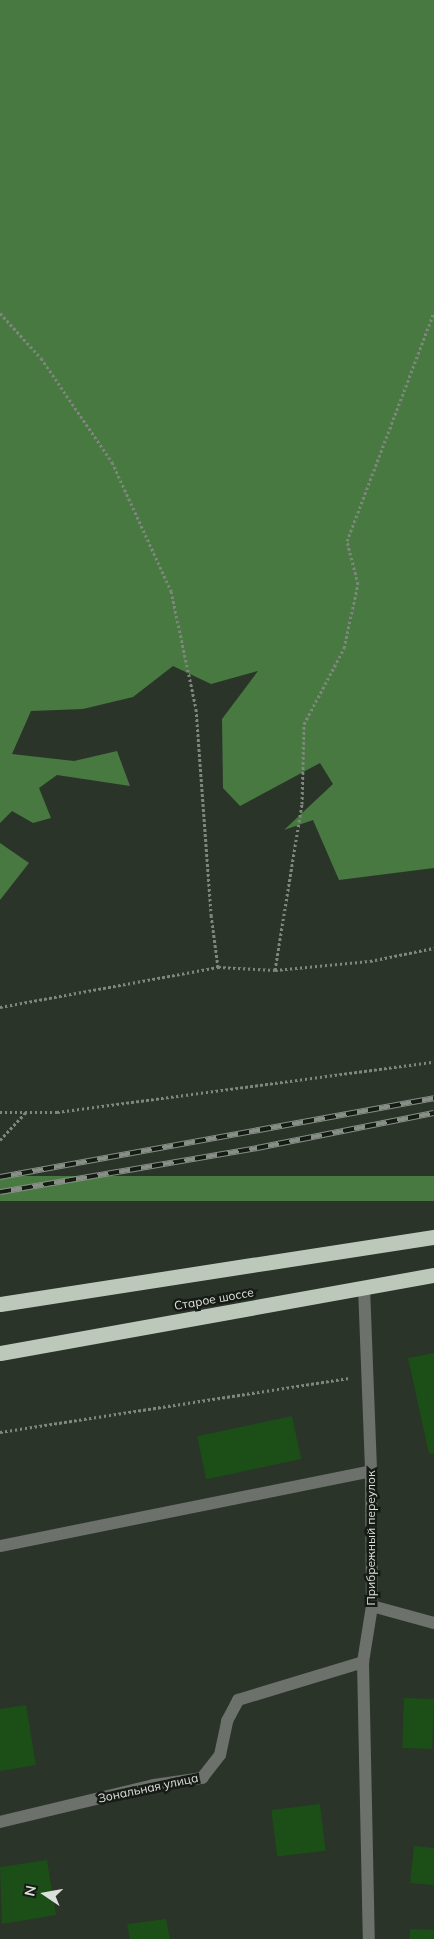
<!DOCTYPE html>
<meta charset="utf-8">
<style>
body{margin:0}
#map{position:relative;width:434px;height:1939px;overflow:hidden;background:#2a3429;font-family:Mulish,sans-serif}
div>[style]{position:absolute}
.forest>*{inset:0;background:#477941;transform-origin:0 0}
.building>*{inset:0;background:#1c4e17;transform-origin:0 0}
.path>*{height:3px;margin-top:-1.5px;transform-origin:0;background:repeating-linear-gradient(90deg,#7e867d 0 2.5px,transparent 0 5px)}
.minor>*{height:12px;margin:-6px;padding:0 6px;transform-origin:6px;border-radius:6px;background:#6c716b}
.highway>*{height:15px;margin:-7.5px;padding:0 7.5px;transform-origin:7.5px;border-radius:7.5px;background:#bcc9ba}
.rail>*{height:5.5px;margin-top:-2.75px;transform-origin:0;background:repeating-linear-gradient(90deg,#161b15 0 11px,#878f86 0 22px);box-sizing:border-box;border-block:1px solid #878f86}
span{translate:-50% -50%;white-space:nowrap;text-align:center;line-height:1.15;-webkit-text-stroke:5px #161b15;paint-order:stroke}
.street-label{font-size:12px;color:#dbe1da}
.north{position:absolute;left:20px;top:1869px;width:50px;height:50px;-webkit-text-stroke:4px #161b15;paint-order:stroke;rotate:282deg;font-size:14px;font-weight:700;line-height:20px;text-align:center;color:#dbe1da}
.north::after{content:'';display:block;margin:auto;width:18px;height:22px;background:#dbe1da;clip-path:polygon(50% 0,100% 100%,50% 72%,0 100%)}
</style>
<div id="map">
<div class="forest">
<div style="clip-path:polygon(0 0,434px 0,434px 868px,339px 880px,313px 820px,284px 830px,333px 784px,320px 763px,240px 806px,223px 788px,222px 719px,258px 671px,211px 684px,173px 666px,133px 697px,83px 709px,31px 711px,12px 754px,74px 761px,117px 751px,130px 786px,57px 775px,39px 788px,51px 818px,33px 823px,12px 811px,0 823px)"></div>
<div style="clip-path:polygon(0 843px,29px 863px,0 900px)"></div>
<div style="left:434px;top:1176px;width:25px;height:441px;rotate:90deg"></div>
</div>
<div class="building">
<div style="clip-path:polygon(434px 1353px,434px 1453px,429px 1454px,408px 1358px)"></div>
<div style="left:292px;top:1416px;width:44px;height:97px;rotate:78deg"></div>
<div style="left:404px;top:1698px;width:30px;height:50px;rotate:2deg"></div>
<div style="clip-path:polygon(26px 1705px,36px 1765px,0 1771px,0 1709px)"></div>
<div style="left:320px;top:1804px;width:47px;height:49px;rotate:83deg"></div>
<div style="clip-path:polygon(414px 1846px,434px 1848px,434px 1885px,410px 1883px)"></div>
<div style="clip-path:polygon(47px 1860px,56px 1915px,2px 1924px,0 1867px)"></div>
<div style="clip-path:polygon(166px 1919px,170px 1939px,130px 1939px,127px 1924px)"></div>
<div style="left:410px;top:1929px;width:24px;height:10px;rotate:2deg"></div>
</div>
<div class="path">
<div style="left:0;top:313px;width:61px;rotate:47.7deg"></div>
<div style="left:41px;top:358px;width:126px;rotate:55.7deg"></div>
<div style="left:112px;top:462px;width:142px;rotate:65.4deg"></div>
<div style="left:171px;top:591px;width:121px;rotate:78deg"></div>
<div style="left:196px;top:709px;width:207px;rotate:85.8deg"></div>
<div style="left:211px;top:915px;width:52px;rotate:82.3deg"></div>
<div style="left:275px;top:970px;width:168px;rotate:-80.8deg"></div>
<div style="left:302px;top:804px;width:80px;rotate:-88.6deg"></div>
<div style="left:304px;top:724px;width:86px;rotate:-62.2deg"></div>
<div style="left:344px;top:648px;width:66px;rotate:-77.7deg"></div>
<div style="left:358px;top:584px;width:44px;rotate:-104.3deg"></div>
<div style="left:347px;top:541px;width:245px;rotate:-69.2deg"></div>
<div style="left:0;top:1007px;width:222px;rotate:-10.4deg"></div>
<div style="left:218px;top:967px;width:57px;rotate:3deg"></div>
<div style="left:275px;top:970px;width:95px;rotate:-5.4deg"></div>
<div style="left:370px;top:961px;width:65px;rotate:-11.5deg"></div>
<div style="left:0;top:1112px;width:57px"></div>
<div style="left:57px;top:1112px;width:380px;rotate:-7.6deg"></div>
<div style="left:0;top:1140px;width:38px;rotate:-47deg"></div>
<div style="left:0;top:1432px;width:353px;rotate:-8.8deg"></div>
</div>
<div class="minor">
<div style="left:364px;top:1287px;width:184px;rotate:87.8deg"></div>
<div style="left:371px;top:1471px;width:135px;rotate:89.6deg"></div>
<div style="left:372px;top:1606px;width:57px;rotate:99.1deg"></div>
<div style="left:363px;top:1662px;width:277px;rotate:88.8deg"></div>
<div style="left:0;top:1546px;width:379px;rotate:-11.4deg"></div>
<div style="left:372px;top:1606px;width:64px;rotate:15.3deg"></div>
<div style="left:0;top:1822px;width:158px;rotate:-13.5deg"></div>
<div style="left:154px;top:1785px;width:49px;rotate:-8.3deg"></div>
<div style="left:202px;top:1778px;width:29px;rotate:-52deg"></div>
<div style="left:220px;top:1755px;width:35px;rotate:-78deg"></div>
<div style="left:227px;top:1721px;width:24px;rotate:-62deg"></div>
<div style="left:238px;top:1700px;width:131px;rotate:-16.9deg"></div>
</div>
<div class="highway">
<div style="left:0;top:1304px;width:439px;rotate:-8.8deg"></div>
<div style="left:0;top:1353px;width:441px;rotate:-10.2deg"></div>
</div>
<div class="rail">
<div style="left:0;top:1177px;width:441px;rotate:-10.3deg"></div>
<div style="left:0;top:1192px;width:261px;rotate:-9.7deg"></div>
<div style="left:257px;top:1148px;width:180px;rotate:-11.2deg"></div>
</div>
<div class="street-label">
<span style="left:214px;top:1299px;rotate:-10deg">Старое шоссе</span>
<span style="left:371px;top:1538px;rotate:-90deg">Прибрежный переулок</span>
<span style="left:148px;top:1788px;rotate:-12deg">Зональная улица</span>
</div>
<div class="north">N</div>
</div>
